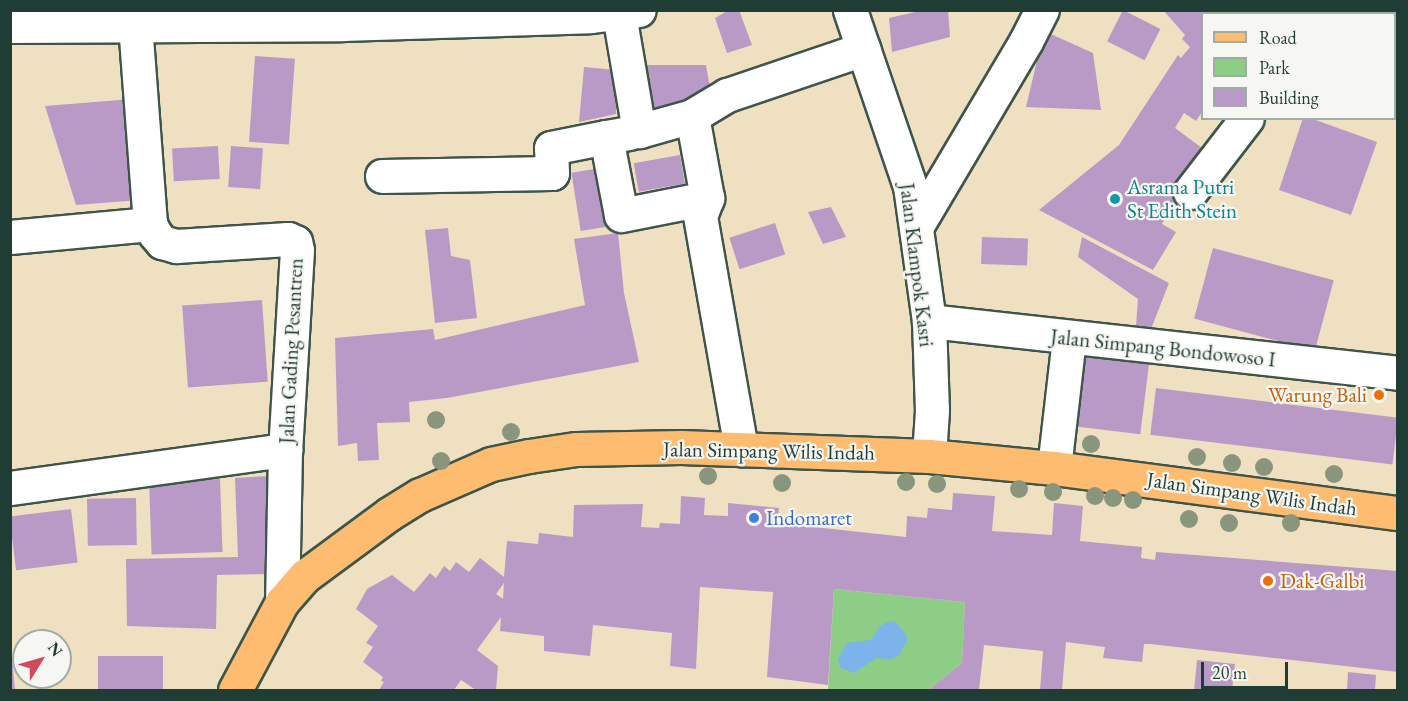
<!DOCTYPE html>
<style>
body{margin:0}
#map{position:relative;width:1408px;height:701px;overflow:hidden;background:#efe0c2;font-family:"EB Garamond",serif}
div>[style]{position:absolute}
.green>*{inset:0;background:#8dcd85}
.water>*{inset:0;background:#7bb3ea}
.building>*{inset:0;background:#b99ac6;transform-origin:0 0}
.roads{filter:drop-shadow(2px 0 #3e5549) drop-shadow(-2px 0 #3e5549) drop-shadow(0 2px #3e5549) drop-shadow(0 -2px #3e5549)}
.minor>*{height:33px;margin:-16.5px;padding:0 16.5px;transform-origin:16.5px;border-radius:16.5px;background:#fff}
.major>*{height:33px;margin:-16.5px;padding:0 16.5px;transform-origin:16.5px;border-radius:16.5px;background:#febc70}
.trees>*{width:18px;height:18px;margin:-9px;border-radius:50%;background:#89967d}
.dots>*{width:16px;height:16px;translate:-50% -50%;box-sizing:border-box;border:3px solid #f6f6f2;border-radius:50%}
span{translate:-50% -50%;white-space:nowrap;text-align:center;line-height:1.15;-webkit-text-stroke:4.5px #f6f6f2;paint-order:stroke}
.culture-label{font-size:21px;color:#0d838f}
.left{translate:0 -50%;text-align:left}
.street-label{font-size:21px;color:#1f3d34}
.food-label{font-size:21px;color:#c56008}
.right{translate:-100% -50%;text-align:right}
.shop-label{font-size:21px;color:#366cbe}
.frame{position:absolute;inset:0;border:12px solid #1f3d34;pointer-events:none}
.legend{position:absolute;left:1201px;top:12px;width:195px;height:108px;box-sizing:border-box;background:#f6f6f2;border:2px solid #a0aca6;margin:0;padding:8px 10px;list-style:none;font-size:18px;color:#1f3d34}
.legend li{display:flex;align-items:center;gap:12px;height:30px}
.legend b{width:30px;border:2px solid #a0aca6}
.north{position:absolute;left:12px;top:629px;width:60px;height:60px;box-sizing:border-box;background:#f6f6f2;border:2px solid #a0aca6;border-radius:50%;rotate:53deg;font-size:16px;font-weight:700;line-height:24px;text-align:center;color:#1f3d34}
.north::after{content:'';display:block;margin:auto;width:21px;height:27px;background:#d1495b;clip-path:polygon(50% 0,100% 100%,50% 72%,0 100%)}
.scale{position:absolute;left:1201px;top:662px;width:87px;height:27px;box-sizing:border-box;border:3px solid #1f3d34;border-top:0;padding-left:8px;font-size:18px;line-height:21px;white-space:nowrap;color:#1f3d34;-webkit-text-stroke:4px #f6f6f2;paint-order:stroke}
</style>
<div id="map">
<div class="green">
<div style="clip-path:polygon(834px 589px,965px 602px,962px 663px,928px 690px,828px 690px)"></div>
</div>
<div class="water">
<div style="clip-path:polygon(890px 621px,897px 623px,906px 635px,907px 641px,899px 655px,892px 659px,876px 658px,854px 673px,841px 668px,838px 660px,846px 643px,871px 640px,880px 626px)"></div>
</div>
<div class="building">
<div style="clip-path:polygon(729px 10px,739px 10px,752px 45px,727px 53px,715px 18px)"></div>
<div style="clip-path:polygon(924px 10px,948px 10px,950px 37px,892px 52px,889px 18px)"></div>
<div style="left:1123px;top:10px;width:42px;height:35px;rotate:27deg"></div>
<div style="clip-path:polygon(1163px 10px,1277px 10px,1280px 14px,1202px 14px,1202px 112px,1196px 121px,1184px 113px,1175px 128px,1202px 148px,1178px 184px,1182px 187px,1162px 224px,1176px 232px,1153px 270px,1039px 210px,1119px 145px,1178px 55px,1181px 58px,1190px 47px,1182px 39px,1185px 35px)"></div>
<div style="clip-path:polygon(1044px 31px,1093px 53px,1101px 110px,1026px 107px)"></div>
<div style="left:255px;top:56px;width:40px;height:86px;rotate:4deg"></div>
<div style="clip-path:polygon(647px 65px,706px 65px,712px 99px,650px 108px)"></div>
<div style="clip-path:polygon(584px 67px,616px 70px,616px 114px,579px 122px)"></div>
<div style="clip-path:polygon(132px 99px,140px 200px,76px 205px,45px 106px)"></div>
<div style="clip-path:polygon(1303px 118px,1310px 118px,1377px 142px,1351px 215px,1279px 190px)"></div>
<div style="left:218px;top:146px;width:33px;height:46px;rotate:87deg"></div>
<div style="left:231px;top:146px;width:32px;height:41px;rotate:4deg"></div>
<div style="left:680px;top:155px;width:29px;height:47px;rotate:80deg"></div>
<div style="left:607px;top:167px;width:59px;height:36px;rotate:81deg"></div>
<div style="clip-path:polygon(831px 207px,846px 237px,823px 244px,808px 212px)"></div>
<div style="left:775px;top:223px;width:33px;height:48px;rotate:72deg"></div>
<div style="clip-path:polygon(448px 228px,451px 256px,470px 260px,477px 318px,435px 323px,425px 230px)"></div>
<div style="clip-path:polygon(618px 233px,624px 293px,639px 362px,447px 398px,409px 402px,410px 422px,377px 423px,379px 460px,358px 461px,357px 443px,338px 446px,335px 338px,433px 329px,435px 340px,585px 305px,574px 239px)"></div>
<div style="left:982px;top:237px;width:46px;height:27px;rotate:2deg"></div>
<div style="clip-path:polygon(1082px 237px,1169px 283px,1151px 329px,1136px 326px,1138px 299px,1078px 257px)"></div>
<div style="left:1213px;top:248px;width:125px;height:73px;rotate:15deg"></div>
<div style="left:262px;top:300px;width:82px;height:80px;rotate:86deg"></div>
<div style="left:1077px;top:351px;width:73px;height:75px;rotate:7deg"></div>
<div style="left:1156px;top:388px;width:244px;height:47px;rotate:7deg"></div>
<div style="clip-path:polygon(268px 476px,270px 574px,217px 575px,216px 629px,127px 626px,126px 559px,238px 557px,235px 478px)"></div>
<div style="left:220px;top:479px;width:73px;height:71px;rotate:88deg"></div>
<div style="clip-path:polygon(evenodd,953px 493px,995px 496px,992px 531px,1052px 535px,1054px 503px,1083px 506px,1080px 541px,1142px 547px,1141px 558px,1155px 560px,1156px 552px,1398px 571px,1398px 672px,1150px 644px,1144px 644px,1142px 662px,1103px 658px,1105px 647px,1066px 642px,1062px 690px,1040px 690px,1043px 651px,984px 645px,979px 690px,928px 690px,962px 663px,965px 602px,834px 589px,828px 685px,767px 677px,773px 592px,700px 587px,696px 669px,670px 666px,672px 633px,593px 625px,590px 656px,544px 651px,544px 636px,500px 631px,501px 617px,477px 650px,498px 666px,496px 690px,476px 690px,461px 680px,454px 690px,379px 690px,384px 682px,381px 681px,383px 677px,363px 662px,373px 647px,366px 643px,378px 626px,356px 609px,367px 589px,392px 575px,414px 592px,430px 573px,436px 578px,444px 566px,450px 571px,456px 562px,469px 572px,480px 558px,504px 577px,507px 541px,538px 544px,539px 533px,573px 537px,574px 505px,643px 504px,641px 527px,659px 528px,660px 523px,680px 524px,681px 496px,705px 498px,704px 515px,728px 516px,728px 503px,779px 508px,777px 523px,906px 537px,907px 516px,927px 518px,928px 508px,952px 510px,953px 493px,504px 583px,503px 599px,496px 594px,504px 583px)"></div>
<div style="left:136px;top:498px;width:47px;height:49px;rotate:89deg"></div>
<div style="left:71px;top:509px;width:54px;height:62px;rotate:83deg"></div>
<div style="left:163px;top:656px;width:34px;height:65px;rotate:90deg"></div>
<div style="clip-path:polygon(10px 658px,12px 658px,15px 690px,10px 690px)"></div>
<div style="clip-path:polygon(1197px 660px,1235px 664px,1232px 690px,1194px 690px)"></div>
<div style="clip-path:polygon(1348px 672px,1376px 675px,1375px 690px,1347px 690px)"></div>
</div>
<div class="roads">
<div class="minor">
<div style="left:850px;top:10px;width:186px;rotate:71.2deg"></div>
<div style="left:910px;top:186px;width:136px;rotate:82deg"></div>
<div style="left:929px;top:321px;width:89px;rotate:88.1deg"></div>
<div style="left:932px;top:410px;width:46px;rotate:93.7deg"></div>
<div style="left:619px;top:14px;width:119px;rotate:80.3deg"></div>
<div style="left:639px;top:131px;width:55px;rotate:-15.8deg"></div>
<div style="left:692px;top:116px;width:83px;rotate:79.6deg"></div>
<div style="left:707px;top:198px;width:19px;rotate:111deg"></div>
<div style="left:700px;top:216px;width:237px;rotate:80deg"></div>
<div style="left:1311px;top:14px;width:4px;rotate:-76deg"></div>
<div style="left:135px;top:24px;width:201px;rotate:85.7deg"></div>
<div style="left:150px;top:224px;width:11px;rotate:63deg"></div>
<div style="left:155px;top:234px;width:11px;rotate:49deg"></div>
<div style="left:162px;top:242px;width:15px;rotate:16deg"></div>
<div style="left:176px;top:246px;width:112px;rotate:-3.6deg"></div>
<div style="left:288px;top:239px;width:8px;rotate:23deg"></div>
<div style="left:295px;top:242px;width:8px;rotate:76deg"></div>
<div style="left:297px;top:250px;width:200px;rotate:93.4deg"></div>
<div style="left:285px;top:450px;width:152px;rotate:91.1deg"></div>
<div style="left:10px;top:26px;width:332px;rotate:-0.3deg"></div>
<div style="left:342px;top:24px;width:248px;rotate:-1.8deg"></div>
<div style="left:590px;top:16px;width:49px;rotate:-7deg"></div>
<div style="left:692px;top:116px;width:41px;rotate:-31deg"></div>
<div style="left:727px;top:95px;width:144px;rotate:-18.7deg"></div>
<div style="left:629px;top:133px;width:23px;rotate:170deg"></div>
<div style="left:606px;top:137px;width:79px;rotate:79.1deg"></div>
<div style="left:621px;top:215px;width:88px;rotate:-11.2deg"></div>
<div style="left:382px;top:176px;width:170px;rotate:-1deg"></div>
<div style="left:552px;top:173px;width:25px;rotate:-92deg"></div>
<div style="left:551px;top:148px;width:56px;rotate:-11.3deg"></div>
<div style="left:1190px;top:192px;width:93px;rotate:-52.4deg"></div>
<div style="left:916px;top:227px;width:216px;rotate:-59.4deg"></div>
<div style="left:1026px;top:41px;width:35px;rotate:-63deg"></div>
<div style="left:10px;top:237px;width:141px;rotate:-5.3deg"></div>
<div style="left:929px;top:321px;width:472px;rotate:6.3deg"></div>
<div style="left:1054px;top:468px;width:131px;rotate:-83.4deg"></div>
<div style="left:10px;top:488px;width:278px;rotate:-7.9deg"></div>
</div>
<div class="major">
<div style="left:235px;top:690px;width:100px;rotate:-61.9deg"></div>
<div style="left:282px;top:602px;width:35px;rotate:-49deg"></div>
<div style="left:305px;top:576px;width:104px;rotate:-36.4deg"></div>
<div style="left:389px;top:514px;width:36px;rotate:-32deg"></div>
<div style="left:420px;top:495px;width:77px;rotate:-23.6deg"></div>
<div style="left:491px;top:464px;width:39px;rotate:-12deg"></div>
<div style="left:529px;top:456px;width:48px;rotate:-8.5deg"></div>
<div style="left:576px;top:449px;width:105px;rotate:-1.1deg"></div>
<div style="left:681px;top:447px;width:248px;rotate:2.1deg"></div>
<div style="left:929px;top:456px;width:126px;rotate:5.5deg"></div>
<div style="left:1054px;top:468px;width:347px;rotate:7.5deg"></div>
</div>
</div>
<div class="trees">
<div style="left:436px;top:420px"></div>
<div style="left:511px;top:432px"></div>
<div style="left:1091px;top:444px"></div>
<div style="left:1197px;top:457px"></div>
<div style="left:441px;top:461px"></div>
<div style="left:1232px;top:463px"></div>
<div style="left:1264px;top:467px"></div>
<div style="left:1334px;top:474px"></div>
<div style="left:708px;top:476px"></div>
<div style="left:906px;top:482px"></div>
<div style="left:782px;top:483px"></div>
<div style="left:937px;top:484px"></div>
<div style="left:1019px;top:489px"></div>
<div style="left:1053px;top:492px"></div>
<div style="left:1095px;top:496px"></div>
<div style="left:1113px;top:498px"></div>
<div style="left:1133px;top:500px"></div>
<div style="left:1189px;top:519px"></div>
<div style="left:1229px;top:523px"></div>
<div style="left:1291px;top:523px"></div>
</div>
<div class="dots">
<div style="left:1115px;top:199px;background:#0f9aa8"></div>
<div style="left:1379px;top:395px;background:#e8710a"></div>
<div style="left:754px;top:518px;background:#3f7fe0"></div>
<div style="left:1268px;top:581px;background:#e8710a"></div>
</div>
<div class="culture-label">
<span class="left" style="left:1127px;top:199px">Asrama Putri<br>St Edith Stein</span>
</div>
<div class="street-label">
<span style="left:917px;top:265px;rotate:83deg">Jalan Klampok Kasri</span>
<span style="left:1163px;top:348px;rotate:6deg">Jalan Simpang Bondowoso I</span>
<span style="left:291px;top:351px;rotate:-87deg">Jalan Gading Pesantren</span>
<span style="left:769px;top:451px;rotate:1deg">Jalan Simpang Wilis Indah</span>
<span style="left:1252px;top:494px;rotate:8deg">Jalan Simpang Wilis Indah</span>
</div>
<div class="food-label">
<span class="right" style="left:1367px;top:395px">Warung Bali</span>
<span class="left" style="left:1280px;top:581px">Dak-Galbi</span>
</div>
<div class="shop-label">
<span class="left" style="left:766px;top:518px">Indomaret</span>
</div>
<div class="frame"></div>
<ul class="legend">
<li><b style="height:8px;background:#febc70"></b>Road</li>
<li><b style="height:16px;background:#8dcd85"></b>Park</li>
<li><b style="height:16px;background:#b99ac6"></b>Building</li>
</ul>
<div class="north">N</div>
<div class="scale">20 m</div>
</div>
